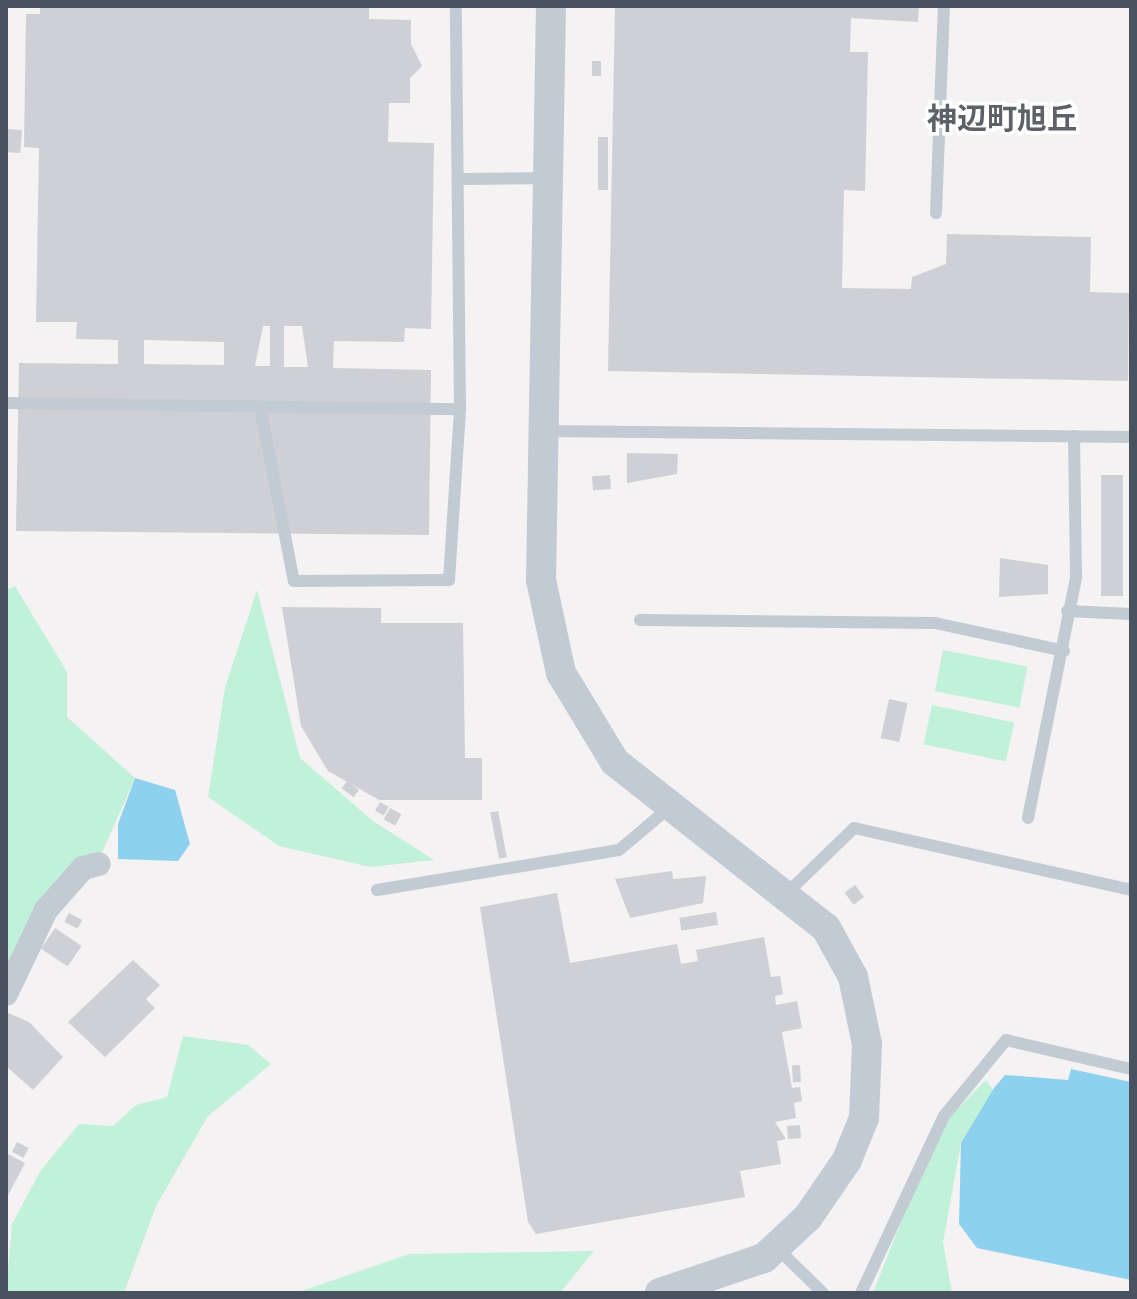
<!DOCTYPE html>
<meta charset="utf-8">
<style>
body{margin:0}
#map{position:relative;width:1137px;height:1299px;overflow:hidden;background:#f4f2f2;font-family:"Golos Text","Noto Sans JP",sans-serif}
div>[style]{position:absolute}
.green>*{inset:0;background:#c1f1d8;transform-origin:0 0}
.water>*{inset:0;background:#8dd1ee}
.building>*{inset:0;background:#ced0d6;transform-origin:0 0}
.service>*{height:12px;margin:-6px;padding:0 6px;transform-origin:6px;border-radius:6px;background:#c2cad3}
.minor>*{height:24px;margin:-12px;padding:0 12px;transform-origin:12px;border-radius:12px;background:#c2cad3}
.tertiary>*{height:30px;margin:-15px;padding:0 15px;transform-origin:15px;border-radius:15px;background:#c2cad3}
span{translate:-50% -50%;white-space:nowrap;text-align:center;line-height:1.15;-webkit-text-stroke:7px #fff;paint-order:stroke}
.quarter-label{font-size:30px;color:#5e6167;font-weight:700}
.frame{position:absolute;inset:0;border:8px solid #495360;pointer-events:none}
</style>
<div id="map">
<div class="green">
<div style="clip-path:polygon(15px 586px,67px 672px,67px 717px,135px 778px,96px 866px,6px 976px,6px 590px)"></div>
<div style="clip-path:polygon(257px 590px,300px 758px,373px 821px,434px 860px,370px 867px,279px 846px,208px 797px,225px 688px)"></div>
<div style="left:943px;top:650px;width:86px;height:42px;rotate:11deg"></div>
<div style="left:932px;top:705px;width:84px;height:40px;rotate:12deg"></div>
<div style="clip-path:polygon(183px 1036px,248px 1045px,271px 1064px,208px 1116px,156px 1206px,124px 1293px,6px 1293px,12px 1224px,41px 1170px,79px 1124px,113px 1126px,136px 1105px,167px 1097px)"></div>
<div style="clip-path:polygon(986px 1080px,995px 1093px,961px 1143px,943px 1242px,952px 1293px,873px 1293px,922px 1168px,950px 1116px)"></div>
<div style="clip-path:polygon(594px 1251px,560px 1293px,296px 1293px,409px 1254px)"></div>
</div>
<div class="water">
<div style="clip-path:polygon(135px 778px,175px 790px,190px 844px,178px 861px,118px 859px,118px 824px)"></div>
<div style="clip-path:polygon(1071px 1069px,1131px 1082px,1131px 1280px,977px 1248px,959px 1224px,961px 1143px,994px 1088px,1005px 1075px,1068px 1080px)"></div>
</div>
<div class="building">
<div style="clip-path:polygon(evenodd,40px 6px,369px 6px,369px 19px,411px 20px,411px 44px,422px 66px,410px 78px,410px 103px,389px 103px,388px 142px,434px 143px,431px 329px,405px 328px,404px 342px,334px 341px,333px 368px,431px 370px,429px 535px,16px 531px,19px 363px,118px 364px,118px 340px,76px 339px,77px 322px,36px 322px,39px 148px,24px 147px,26px 14px,40px 14px,40px 6px,263px 326px,270px 326px,270px 366px,255px 366px,263px 326px,40px 6px,284px 326px,302px 326px,308px 367px,284px 367px,284px 326px,40px 6px,144px 340px,224px 342px,224px 365px,144px 364px,144px 340px)"></div>
<div style="clip-path:polygon(615px 6px,919px 6px,918px 22px,851px 18px,850px 52px,868px 52px,865px 191px,844px 190px,842px 288px,911px 289px,912px 277px,946px 264px,947px 234px,1091px 237px,1090px 292px,1129px 293px,1128px 381px,608px 371px)"></div>
<div style="left:592px;top:61px;width:9px;height:15px"></div>
<div style="left:6px;top:129px;width:16px;height:23px;rotate:4deg"></div>
<div style="left:598px;top:137px;width:10px;height:53px"></div>
<div style="clip-path:polygon(627px 453px,678px 454px,677px 474px,627px 483px)"></div>
<div style="left:610px;top:475px;width:14px;height:18px;rotate:86deg"></div>
<div style="left:1101px;top:475px;width:22px;height:121px"></div>
<div style="clip-path:polygon(1000px 558px,1048px 565px,1048px 594px,999px 597px)"></div>
<div style="clip-path:polygon(282px 607px,381px 608px,381px 623px,463px 623px,465px 758px,482px 758px,482px 800px,379px 800px,328px 771px,301px 726px)"></div>
<div style="left:889px;top:699px;width:19px;height:40px;rotate:12deg"></div>
<div style="left:347px;top:781px;width:15px;height:9px;rotate:37deg"></div>
<div style="left:380px;top:802px;width:10px;height:10px;rotate:29deg"></div>
<div style="left:390px;top:808px;width:13px;height:13px;rotate:29deg"></div>
<div style="left:498px;top:811px;width:47px;height:8px;rotate:79deg"></div>
<div style="clip-path:polygon(672px 871px,673px 879px,706px 876px,703px 903px,630px 918px,615px 879px)"></div>
<div style="left:855px;top:885px;width:15px;height:13px;rotate:53deg"></div>
<div style="clip-path:polygon(557px 893px,570px 963px,677px 944px,681px 964px,698px 961px,696px 950px,764px 937px,771px 977px,780px 976px,783px 994px,775px 996px,776px 1005px,797px 1001px,802px 1028px,782px 1032px,792px 1088px,800px 1087px,802px 1101px,794px 1103px,796px 1118px,775px 1122px,786px 1139px,777px 1141px,781px 1164px,740px 1171px,745px 1197px,536px 1234px,528px 1222px,480px 907px)"></div>
<div style="left:716px;top:912px;width:13px;height:37px;rotate:81deg"></div>
<div style="left:69px;top:913px;width:15px;height:10px;rotate:28deg"></div>
<div style="left:55px;top:928px;width:32px;height:25px;rotate:34deg"></div>
<div style="clip-path:polygon(133px 960px,160px 985px,146px 999px,155px 1008px,105px 1057px,68px 1022px)"></div>
<div style="clip-path:polygon(6px 1012px,29px 1022px,63px 1057px,33px 1090px,6px 1066px)"></div>
<div style="left:800px;top:1065px;width:17px;height:8px;rotate:87deg"></div>
<div style="left:800px;top:1125px;width:13px;height:13px;rotate:86deg"></div>
<div style="left:17px;top:1142px;width:13px;height:11px;rotate:27deg"></div>
<div style="clip-path:polygon(6px 1153px,25px 1163px,6px 1199px)"></div>
</div>
<div class="service">
<div style="left:462px;top:179px;width:86px;rotate:-0.7deg"></div>
<div style="left:936px;top:213px;width:207px;rotate:-87.8deg"></div>
<div style="left:6px;top:403px;width:454px;rotate:0.8deg"></div>
<div style="left:261px;top:412px;width:172px;rotate:79deg"></div>
<div style="left:294px;top:581px;width:155px;rotate:-0.4deg"></div>
<div style="left:449px;top:580px;width:171px;rotate:-86.3deg"></div>
<div style="left:460px;top:409px;width:403px;rotate:-90.6deg"></div>
<div style="left:543px;top:431px;width:588px;rotate:0.58deg"></div>
<div style="left:1067px;top:611px;width:64px;rotate:2.7deg"></div>
<div style="left:640px;top:620px;width:295px;rotate:0.6deg"></div>
<div style="left:935px;top:623px;width:132px;rotate:12.2deg"></div>
<div style="left:1028px;top:818px;width:246px;rotate:-78.7deg"></div>
<div style="left:1076px;top:577px;width:141px;rotate:-90.8deg"></div>
<div style="left:377px;top:890px;width:245px;rotate:-9.4deg"></div>
<div style="left:619px;top:850px;width:65px;rotate:-40deg"></div>
<div style="left:788px;top:892px;width:92px;rotate:-44.1deg"></div>
<div style="left:854px;top:828px;width:284px;rotate:12.6deg"></div>
<div style="left:777px;top:1248px;width:64px;rotate:44.4deg"></div>
<div style="left:861px;top:1293px;width:195px;rotate:-64.9deg"></div>
<div style="left:944px;top:1116px;width:98px;rotate:-50.8deg"></div>
<div style="left:1006px;top:1040px;width:128px;rotate:13.1deg"></div>
</div>
<div class="minor">
<div style="left:6px;top:994px;width:93px;rotate:-64.5deg"></div>
<div style="left:46px;top:910px;width:56px;rotate:-48.6deg"></div>
<div style="left:83px;top:868px;width:16px;rotate:-14deg"></div>
</div>
<div class="tertiary">
<div style="left:551px;top:6px;width:574px;rotate:91deg"></div>
<div style="left:541px;top:580px;width:95px;rotate:77.9deg"></div>
<div style="left:561px;top:673px;width:104px;rotate:58.8deg"></div>
<div style="left:615px;top:762px;width:268px;rotate:38.2deg"></div>
<div style="left:826px;top:928px;width:56px;rotate:61.1deg"></div>
<div style="left:853px;top:977px;width:68px;rotate:78.2deg"></div>
<div style="left:867px;top:1044px;width:74px;rotate:92.3deg"></div>
<div style="left:864px;top:1118px;width:45px;rotate:112deg"></div>
<div style="left:847px;top:1160px;width:69px;rotate:124.4deg"></div>
<div style="left:808px;top:1217px;width:60px;rotate:137deg"></div>
<div style="left:764px;top:1258px;width:110px;rotate:161.4deg"></div>
</div>
<div class="quarter-label">
<span style="left:1002px;top:118px">神辺町旭丘</span>
</div>
<div class="frame"></div>
</div>
